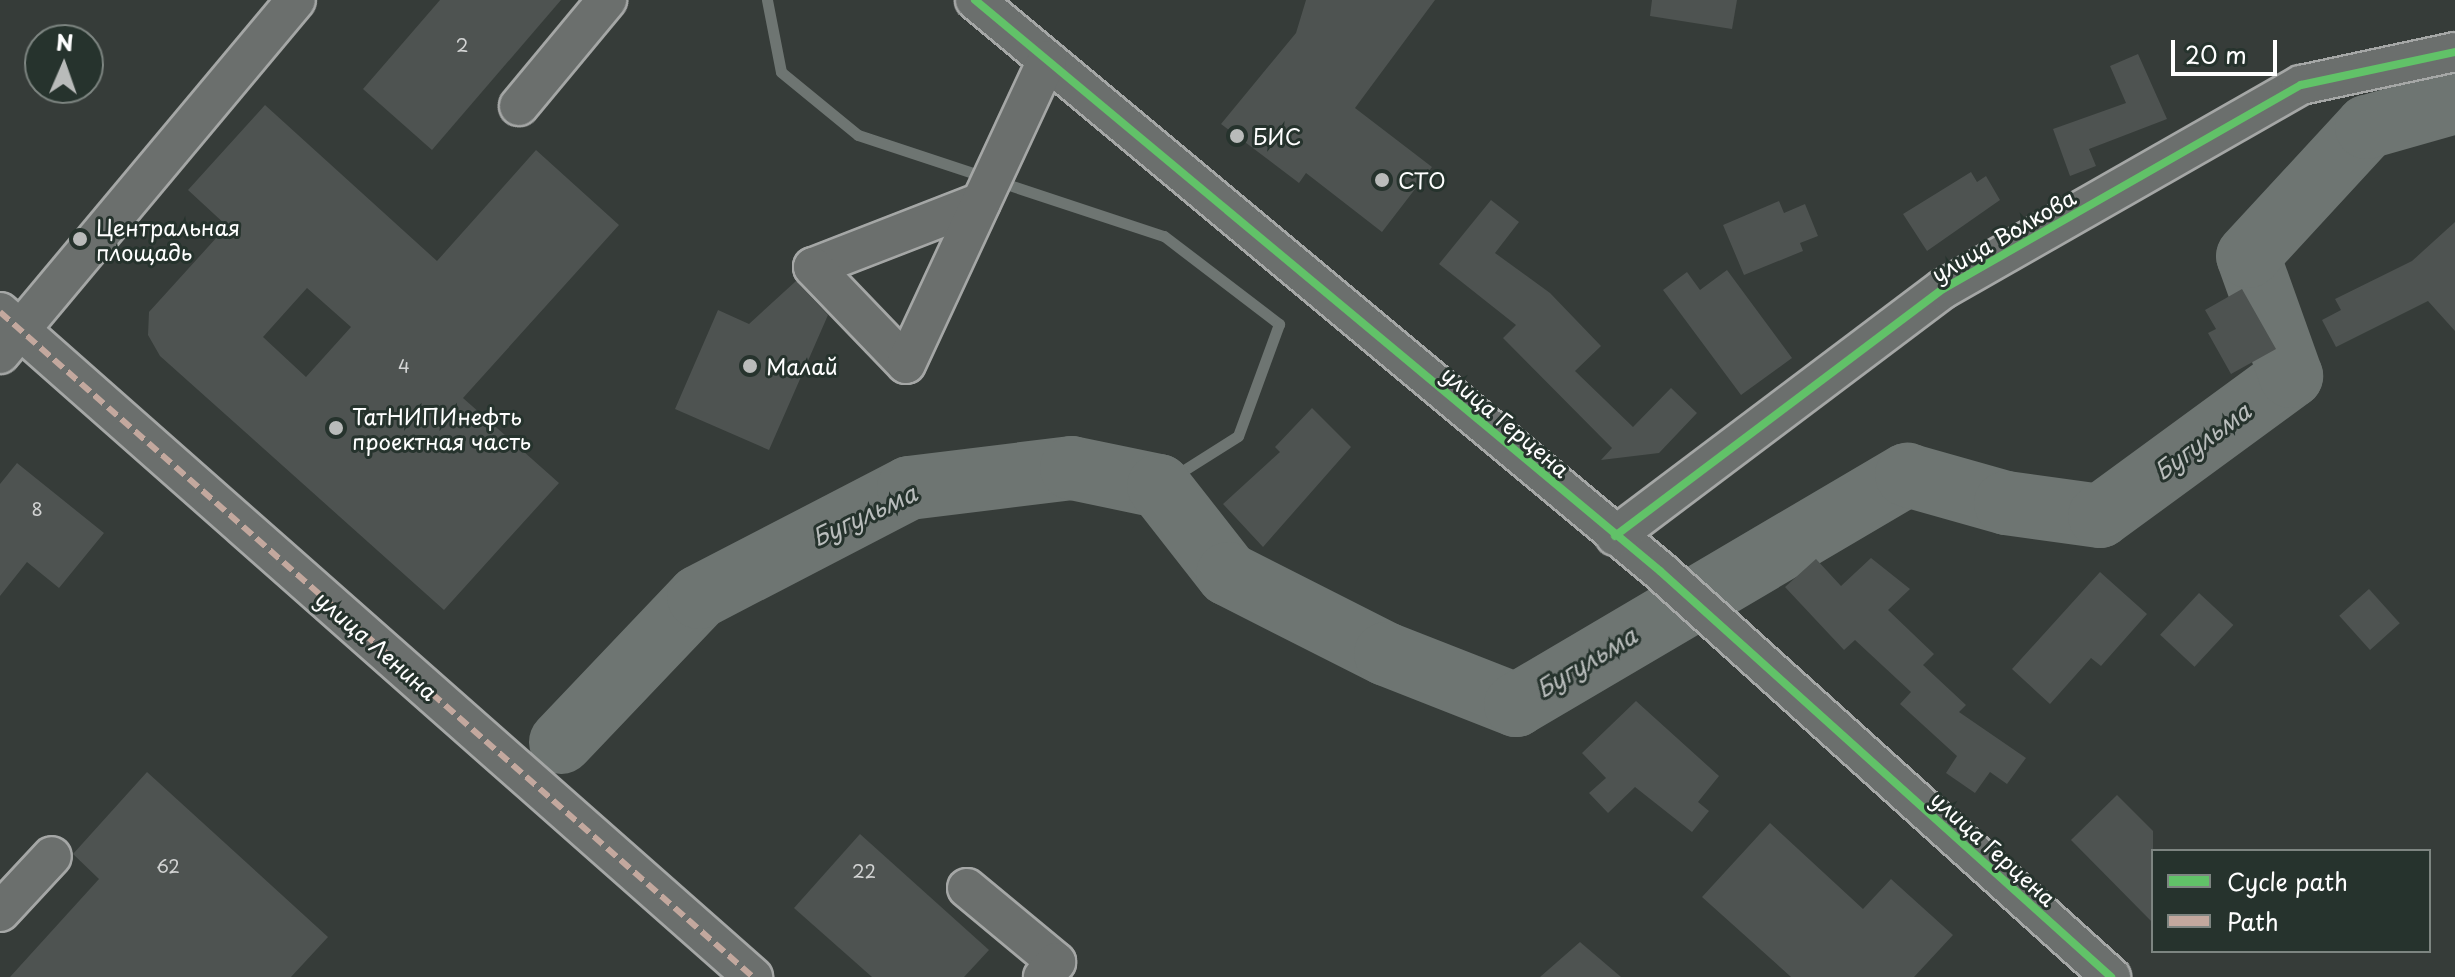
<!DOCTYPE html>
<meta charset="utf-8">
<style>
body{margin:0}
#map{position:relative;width:2455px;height:977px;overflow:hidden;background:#363c39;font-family:"Playpen Sans",sans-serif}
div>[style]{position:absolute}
.stream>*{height:11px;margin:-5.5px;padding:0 5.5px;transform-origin:5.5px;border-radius:5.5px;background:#6e7572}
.river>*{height:64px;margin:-32px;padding:0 32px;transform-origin:32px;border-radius:32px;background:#6e7572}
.building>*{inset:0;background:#4e5351;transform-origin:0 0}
.roads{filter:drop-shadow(2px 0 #a5a7a6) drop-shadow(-2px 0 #a5a7a6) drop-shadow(0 2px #a5a7a6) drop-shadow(0 -2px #a5a7a6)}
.minor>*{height:38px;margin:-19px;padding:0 19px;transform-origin:19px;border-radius:19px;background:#6b6f6d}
.quiet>*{height:6px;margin-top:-3px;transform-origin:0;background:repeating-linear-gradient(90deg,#c3a89e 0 12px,transparent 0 18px)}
.cycleway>*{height:8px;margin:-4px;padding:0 4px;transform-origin:4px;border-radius:4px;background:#61c268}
.dots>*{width:22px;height:22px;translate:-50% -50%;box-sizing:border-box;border:4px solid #26332d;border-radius:50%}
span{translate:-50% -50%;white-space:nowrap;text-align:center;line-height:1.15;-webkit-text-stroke:6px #26332d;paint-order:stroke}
.number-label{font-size:18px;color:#d3d4d4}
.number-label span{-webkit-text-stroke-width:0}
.poi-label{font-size:22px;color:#fff}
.left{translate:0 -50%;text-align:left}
.street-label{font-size:22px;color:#fff}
.water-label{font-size:24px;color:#b9bdbc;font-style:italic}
.legend{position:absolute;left:2151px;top:849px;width:280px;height:104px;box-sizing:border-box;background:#26332d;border:2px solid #7d8581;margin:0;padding:10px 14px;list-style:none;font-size:24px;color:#fff}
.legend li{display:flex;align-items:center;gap:16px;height:40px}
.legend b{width:40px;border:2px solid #7d8581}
.north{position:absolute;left:24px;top:24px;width:80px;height:80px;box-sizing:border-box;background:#26332d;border:2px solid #7d8581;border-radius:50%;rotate:2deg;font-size:22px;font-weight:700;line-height:32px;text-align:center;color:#fff}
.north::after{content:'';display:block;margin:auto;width:28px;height:36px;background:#b9bbba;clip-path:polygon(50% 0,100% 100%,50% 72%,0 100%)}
.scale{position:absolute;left:2171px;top:40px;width:106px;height:36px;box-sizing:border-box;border:4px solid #fff;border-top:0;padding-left:10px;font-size:24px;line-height:28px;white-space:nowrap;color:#fff;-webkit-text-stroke:6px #26332d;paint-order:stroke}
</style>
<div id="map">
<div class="stream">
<div style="left:767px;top:0;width:73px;rotate:79deg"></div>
<div style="left:781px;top:72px;width:99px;rotate:39.3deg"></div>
<div style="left:858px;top:135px;width:322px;rotate:18.3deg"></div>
<div style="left:1164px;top:236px;width:145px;rotate:37.4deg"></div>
<div style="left:1279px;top:324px;width:119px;rotate:110.1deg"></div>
<div style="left:1238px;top:436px;width:93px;rotate:147.7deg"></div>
</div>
<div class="river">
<div style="left:561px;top:742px;width:200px;rotate:-46.4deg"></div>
<div style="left:699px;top:597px;width:237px;rotate:-27.4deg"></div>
<div style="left:909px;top:488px;width:164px;rotate:-7deg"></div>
<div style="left:1072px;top:468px;width:89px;rotate:11.7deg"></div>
<div style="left:1159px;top:486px;width:112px;rotate:51.9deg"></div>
<div style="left:1228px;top:574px;width:177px;rotate:26.9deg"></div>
<div style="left:1386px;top:654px;width:140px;rotate:21.4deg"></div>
<div style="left:1516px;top:705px;width:454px;rotate:-30.5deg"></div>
<div style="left:1907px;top:475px;width:103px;rotate:15.8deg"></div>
<div style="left:2006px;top:503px;width:95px;rotate:7.9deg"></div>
<div style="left:2100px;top:516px;width:237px;rotate:-36.2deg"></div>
<div style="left:2291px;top:376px;width:127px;rotate:-109.7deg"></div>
<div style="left:2248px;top:256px;width:176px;rotate:-47.3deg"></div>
<div style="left:2367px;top:127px;width:91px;rotate:-15.9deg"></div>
</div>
<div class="building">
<div style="clip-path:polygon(440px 0,561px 0,432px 150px,363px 89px)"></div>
<div style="clip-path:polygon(1306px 0,1435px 0,1355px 108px,1432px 167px,1382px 232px,1306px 173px,1299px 183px,1221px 124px,1296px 33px)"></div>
<div style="clip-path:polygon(1652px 0,1737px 0,1732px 29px,1650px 16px)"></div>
<div style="clip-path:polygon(2138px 54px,2167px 119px,2089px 149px,2096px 166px,2070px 176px,2053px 129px,2126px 103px,2110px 66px)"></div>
<div style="clip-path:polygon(evenodd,265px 105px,437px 261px,536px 150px,619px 225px,463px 398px,559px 483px,444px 610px,160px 356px,148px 335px,149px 312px,227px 226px,188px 190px,265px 105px,307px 288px,351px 327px,306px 377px,263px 337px,307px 288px)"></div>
<div style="clip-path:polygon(1971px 172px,1977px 182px,1986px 176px,2000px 200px,1927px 251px,1903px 214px)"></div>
<div style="clip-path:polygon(1491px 200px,1519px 222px,1495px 253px,1550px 293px,1601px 346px,1575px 371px,1633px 427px,1671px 388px,1697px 413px,1659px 453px,1601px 460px,1612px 448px,1503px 338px,1516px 325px,1439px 264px)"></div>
<div style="clip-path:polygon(1779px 201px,1784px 213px,1805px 204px,1818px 236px,1800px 243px,1803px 251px,1744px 275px,1723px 225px)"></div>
<div style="clip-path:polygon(2455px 222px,2455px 331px,2428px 301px,2336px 347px,2322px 320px,2341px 310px,2335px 299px,2412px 261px)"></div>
<div style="clip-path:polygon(1727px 270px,1792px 358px,1741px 395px,1663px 290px,1687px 272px,1700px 290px)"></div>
<div style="clip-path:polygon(796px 281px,828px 315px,769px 450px,675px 409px,718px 310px,749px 324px)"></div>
<div style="clip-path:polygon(2242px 289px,2276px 349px,2231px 374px,2208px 333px,2216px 329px,2205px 310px)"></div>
<div style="clip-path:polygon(1312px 408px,1351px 447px,1263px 547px,1223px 504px,1280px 452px,1275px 447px)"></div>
<div style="clip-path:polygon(17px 463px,104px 533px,59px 588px,27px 562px,0 596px,0 484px)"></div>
<div style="clip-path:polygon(1871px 558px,1910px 589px,1888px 610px,1934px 654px,1923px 665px,1966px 705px,1959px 712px,2026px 758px,2007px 784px,1990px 772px,1975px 793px,1946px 773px,1957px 756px,1900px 704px,1911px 692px,1855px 640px,1844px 650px,1785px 587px,1816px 559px,1841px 586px)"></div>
<div style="clip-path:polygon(2100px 572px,2147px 614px,2101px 666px,2091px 658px,2050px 704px,2012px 669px)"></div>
<div style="left:2369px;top:589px;width:46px;height:40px;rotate:48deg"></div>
<div style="left:2199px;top:593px;width:47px;height:57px;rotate:43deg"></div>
<div style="clip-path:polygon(1636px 701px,1719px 776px,1698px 802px,1709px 811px,1692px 832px,1635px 787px,1608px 813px,1589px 793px,1606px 778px,1582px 753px)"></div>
<div style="clip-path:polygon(147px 772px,328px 937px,291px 977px,10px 977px,99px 879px,73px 854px)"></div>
<div style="clip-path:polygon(2117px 795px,2153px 831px,2153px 923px,2071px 840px)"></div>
<div style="clip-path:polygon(1770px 823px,1863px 909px,1891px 879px,1953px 935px,1914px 977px,1791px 977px,1702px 897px)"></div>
<div style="clip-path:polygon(860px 834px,989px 950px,964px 977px,872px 977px,794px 908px)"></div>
<div style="clip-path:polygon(1580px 942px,1621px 977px,1540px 977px)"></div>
</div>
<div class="roads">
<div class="minor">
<div style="left:975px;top:0;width:892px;rotate:39.81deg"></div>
<div style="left:1660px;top:571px;width:607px;rotate:41.99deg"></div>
<div style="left:519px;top:106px;width:138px;rotate:-50.3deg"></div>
<div style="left:981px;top:202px;width:180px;rotate:158.8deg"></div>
<div style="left:813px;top:267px;width:134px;rotate:46.2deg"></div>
<div style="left:906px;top:364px;width:335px;rotate:-65.1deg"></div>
<div style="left:0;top:312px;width:1005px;rotate:41.45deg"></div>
<div style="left:0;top:354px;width:461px;rotate:-50.1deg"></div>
<div style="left:1615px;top:536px;width:411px;rotate:-37deg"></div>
<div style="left:1943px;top:289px;width:412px;rotate:-29.7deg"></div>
<div style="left:2301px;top:85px;width:157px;rotate:-12.1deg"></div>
<div style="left:967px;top:888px;width:116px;rotate:39.7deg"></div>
<div style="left:1056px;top:962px;width:20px;rotate:131deg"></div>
<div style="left:0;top:912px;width:76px;rotate:-47.1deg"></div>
</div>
</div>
<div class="quiet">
<div style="left:0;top:312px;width:1005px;rotate:41.45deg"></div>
</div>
<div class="cycleway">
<div style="left:975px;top:0;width:892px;rotate:39.81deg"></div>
<div style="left:1660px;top:571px;width:607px;rotate:41.99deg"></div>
<div style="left:1615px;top:536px;width:411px;rotate:-37deg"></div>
<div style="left:1943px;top:289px;width:412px;rotate:-29.7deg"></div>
<div style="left:2301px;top:85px;width:157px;rotate:-12.1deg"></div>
</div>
<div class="dots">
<div style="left:1237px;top:136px;background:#b9bbba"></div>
<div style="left:1382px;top:180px;background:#b9bbba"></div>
<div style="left:80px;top:239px;background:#b9bbba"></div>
<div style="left:750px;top:366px;background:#b9bbba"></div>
<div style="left:336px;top:428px;background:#b9bbba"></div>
</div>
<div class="number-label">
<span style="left:462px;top:45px">2</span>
<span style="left:404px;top:366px">4</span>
<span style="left:37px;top:509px">8</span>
<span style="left:168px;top:866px">62</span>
<span style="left:864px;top:871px">22</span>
</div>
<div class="poi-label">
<span class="left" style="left:1253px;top:136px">БИС</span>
<span class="left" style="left:1398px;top:180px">СТО</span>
<span class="left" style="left:96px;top:239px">Центральная<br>площадь</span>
<span class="left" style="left:766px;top:366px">Малай</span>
<span class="left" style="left:352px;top:428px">ТатНИПИнефть<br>проектная часть</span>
</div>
<div class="street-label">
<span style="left:2003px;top:235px;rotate:-30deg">улица Волкова</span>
<span style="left:1506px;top:421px;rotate:40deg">улица Герцена</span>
<span style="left:377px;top:645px;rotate:41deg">улица Ленина</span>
<span style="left:1994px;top:848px;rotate:42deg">улица Герцена</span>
</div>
<div class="water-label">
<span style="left:2202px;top:441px;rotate:-36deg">Бугульма</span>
<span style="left:864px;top:515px;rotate:-25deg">Бугульма</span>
<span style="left:1586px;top:662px;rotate:-31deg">Бугульма</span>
</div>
<ul class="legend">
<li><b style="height:10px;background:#61c268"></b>Cycle path</li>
<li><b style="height:10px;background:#c3a89e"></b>Path</li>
</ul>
<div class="north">N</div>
<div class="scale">20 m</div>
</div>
